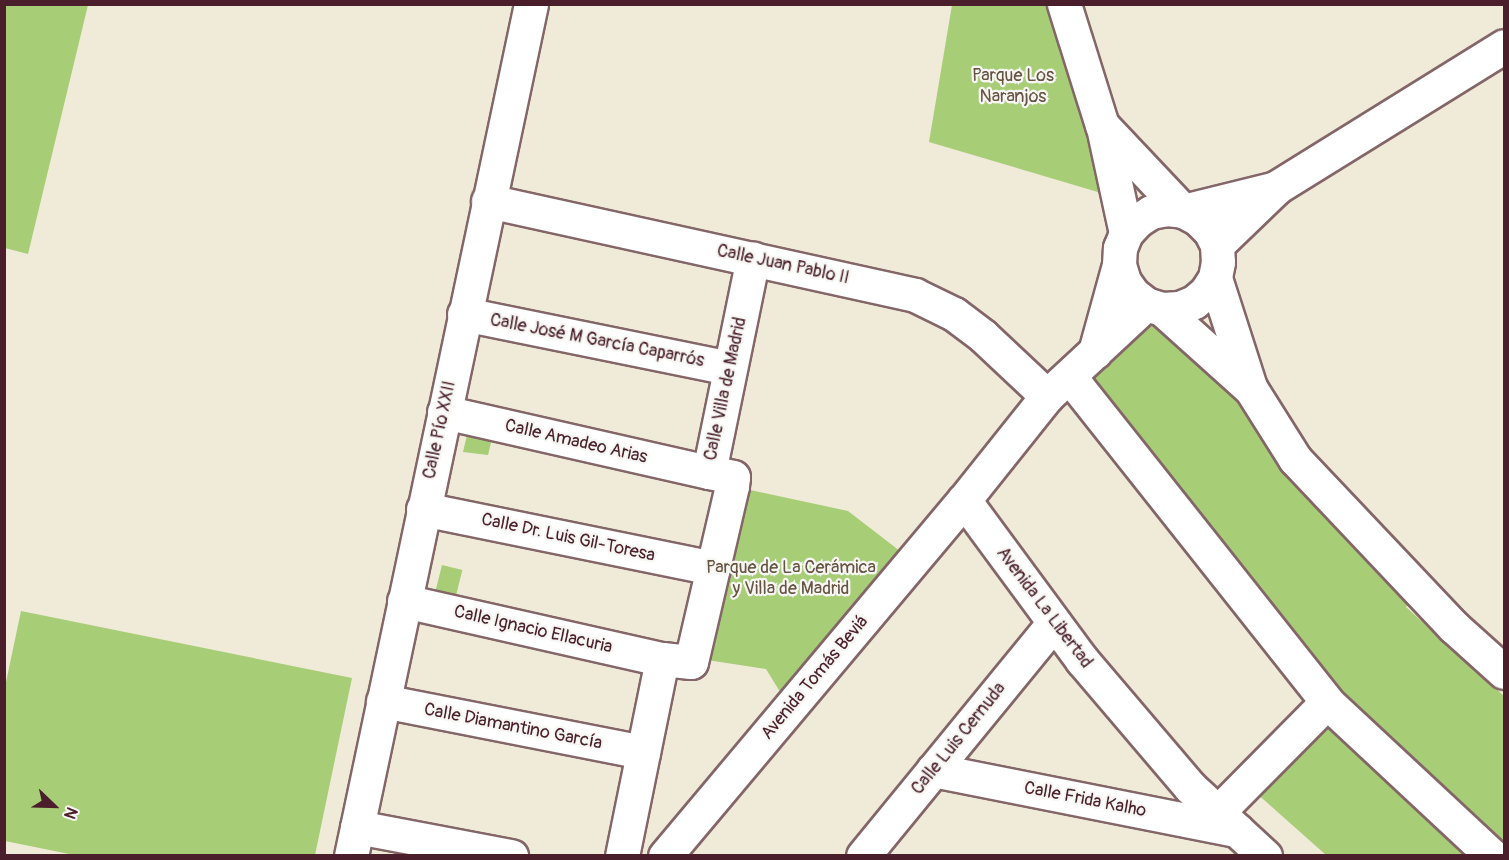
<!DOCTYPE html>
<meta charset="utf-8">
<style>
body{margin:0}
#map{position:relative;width:1509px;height:860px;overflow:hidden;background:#efebd8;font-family:Pangolin,sans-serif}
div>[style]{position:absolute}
.green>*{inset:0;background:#a8cd77;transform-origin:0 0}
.roads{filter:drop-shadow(2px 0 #846668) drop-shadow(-2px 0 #846668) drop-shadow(0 2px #846668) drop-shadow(0 -2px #846668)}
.minor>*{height:33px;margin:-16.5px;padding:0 16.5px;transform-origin:16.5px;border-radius:16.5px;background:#fff}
span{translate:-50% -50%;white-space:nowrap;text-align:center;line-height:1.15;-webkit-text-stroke:4.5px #f6f6f2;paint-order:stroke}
.park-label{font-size:18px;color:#665342}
.street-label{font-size:18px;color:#4a1f2b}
.frame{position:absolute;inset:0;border:6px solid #4a1f2b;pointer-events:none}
.north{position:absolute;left:24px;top:776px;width:60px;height:60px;-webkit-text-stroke:4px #f6f6f2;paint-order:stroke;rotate:113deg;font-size:16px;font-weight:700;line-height:24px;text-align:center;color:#4a1f2b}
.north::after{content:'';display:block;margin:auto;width:21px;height:27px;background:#4a1f2b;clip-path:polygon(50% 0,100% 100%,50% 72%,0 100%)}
</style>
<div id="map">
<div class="green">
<div style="clip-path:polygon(4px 5px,88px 5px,28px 254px,5px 248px)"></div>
<div style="clip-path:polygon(952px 5px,1064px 5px,1118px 198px,929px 142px)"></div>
<div style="clip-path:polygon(1162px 309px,1419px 590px,1406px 607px,1504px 696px,1504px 855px,1326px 855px,1246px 784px,1327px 701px,1069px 376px)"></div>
<div style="clip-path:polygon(471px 418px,495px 426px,488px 455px,463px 452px)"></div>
<div style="clip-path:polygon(732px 486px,848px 511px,909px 558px,790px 708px,766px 669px,694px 658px)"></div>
<div style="left:442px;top:565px;width:21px;height:29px;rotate:14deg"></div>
<div style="clip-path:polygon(21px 611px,352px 678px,315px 855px,79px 856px,5px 841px,5px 687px)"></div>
</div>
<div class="roads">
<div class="minor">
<div style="left:1064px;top:4px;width:127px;rotate:72.6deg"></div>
<div style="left:1102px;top:125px;width:118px;rotate:46.7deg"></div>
<div style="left:1183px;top:211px;width:96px;rotate:-13.9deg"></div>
<div style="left:1103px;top:127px;width:108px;rotate:77.8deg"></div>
<div style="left:488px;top:201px;width:437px;rotate:12.4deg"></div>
<div style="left:915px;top:295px;width:43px;rotate:26deg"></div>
<div style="left:954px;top:314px;width:36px;rotate:37deg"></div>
<div style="left:983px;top:336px;width:88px;rotate:43.2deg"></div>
<div style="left:1217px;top:245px;width:83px;rotate:-44deg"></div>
<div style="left:1277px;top:187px;width:267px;rotate:-31.8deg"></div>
<div style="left:1215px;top:278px;width:17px;rotate:123deg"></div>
<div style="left:1206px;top:292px;width:16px;rotate:140deg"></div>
<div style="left:1194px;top:302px;width:16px;rotate:158deg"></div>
<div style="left:1179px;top:308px;width:17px;rotate:177deg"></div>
<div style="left:1162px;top:309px;width:17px;rotate:-163deg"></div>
<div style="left:1146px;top:304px;width:16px;rotate:-142deg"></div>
<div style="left:1133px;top:294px;width:16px;rotate:-125deg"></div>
<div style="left:1124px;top:281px;width:17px;rotate:-107deg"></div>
<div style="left:1119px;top:265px;width:17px;rotate:-87deg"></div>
<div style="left:1120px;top:248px;width:16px;rotate:-68deg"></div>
<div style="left:1126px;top:233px;width:16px;rotate:-47deg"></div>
<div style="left:1137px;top:221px;width:17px;rotate:-33deg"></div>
<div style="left:1151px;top:212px;width:16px;rotate:-11deg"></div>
<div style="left:1167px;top:209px;width:16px;rotate:7deg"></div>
<div style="left:1183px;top:211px;width:17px;rotate:28deg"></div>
<div style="left:1198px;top:219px;width:17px;rotate:45deg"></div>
<div style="left:1210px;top:231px;width:16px;rotate:63deg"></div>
<div style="left:1217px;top:245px;width:17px;rotate:87deg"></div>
<div style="left:1218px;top:262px;width:16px;rotate:101deg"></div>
<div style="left:1215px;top:278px;width:114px;rotate:72.2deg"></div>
<div style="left:1146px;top:304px;width:135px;rotate:137.1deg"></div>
<div style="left:1047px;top:396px;width:133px;rotate:128.6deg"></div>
<div style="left:964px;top:500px;width:199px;rotate:53.6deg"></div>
<div style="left:1082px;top:660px;width:167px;rotate:49.6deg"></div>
<div style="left:1190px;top:787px;width:102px;rotate:42.6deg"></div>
<div style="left:1162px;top:309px;width:120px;rotate:42deg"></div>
<div style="left:1251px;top:389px;width:83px;rotate:57.8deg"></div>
<div style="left:1295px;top:459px;width:231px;rotate:46.6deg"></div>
<div style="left:1454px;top:627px;width:67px;rotate:42deg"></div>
<div style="left:464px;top:314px;width:271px;rotate:11.5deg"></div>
<div style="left:1095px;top:352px;width:90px;rotate:-74.6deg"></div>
<div style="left:1069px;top:376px;width:416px;rotate:51.6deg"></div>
<div style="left:1327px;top:702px;width:226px;rotate:43deg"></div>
<div style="left:444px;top:412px;width:272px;rotate:12.8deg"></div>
<div style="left:423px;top:509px;width:296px;rotate:11.5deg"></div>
<div style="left:404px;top:601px;width:264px;rotate:12.7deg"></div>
<div style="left:383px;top:701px;width:265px;rotate:11.1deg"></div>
<div style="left:933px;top:770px;width:310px;rotate:11.2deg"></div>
<div style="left:1218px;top:812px;width:155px;rotate:-45.3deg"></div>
<div style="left:357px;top:827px;width:157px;rotate:10.7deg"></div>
<div style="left:351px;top:856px;width:871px;rotate:-78.07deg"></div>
<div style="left:622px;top:856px;width:201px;rotate:-78.5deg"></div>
<div style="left:662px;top:659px;width:29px;rotate:6deg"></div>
<div style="left:691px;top:662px;width:181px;rotate:-76.9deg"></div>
<div style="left:732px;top:486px;width:9px;rotate:-84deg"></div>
<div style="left:733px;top:477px;width:25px;rotate:-168deg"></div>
<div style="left:709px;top:472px;width:218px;rotate:-78.4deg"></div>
<div style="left:665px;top:856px;width:465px;rotate:-50deg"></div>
<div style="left:863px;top:856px;width:301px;rotate:-50.7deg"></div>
</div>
</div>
<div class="park-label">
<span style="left:1013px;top:87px">Parque Los<br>Naranjos</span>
<span style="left:791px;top:579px">Parque de La Cerámica<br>y Villa de Madrid</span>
</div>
<div class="street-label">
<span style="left:783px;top:265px;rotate:12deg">Calle Juan Pablo II</span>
<span style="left:597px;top:341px;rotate:11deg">Calle José M García Caparrós</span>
<span style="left:726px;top:389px;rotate:-78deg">Calle Villa de Madrid</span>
<span style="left:440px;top:430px;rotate:-78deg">Calle Pío XXII</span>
<span style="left:576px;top:442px;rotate:13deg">Calle Amadeo Arias</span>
<span style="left:568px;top:538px;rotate:12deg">Calle Dr. Luis Gil-Toresa</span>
<span style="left:1044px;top:608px;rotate:53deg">Avenida La Libertad</span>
<span style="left:533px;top:630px;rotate:13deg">Calle Ignacio Ellacuria</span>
<span style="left:815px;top:678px;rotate:-50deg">Avenida Tomás Beviá</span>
<span style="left:513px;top:727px;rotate:11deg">Calle Diamantino García</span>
<span style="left:959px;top:739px;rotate:-51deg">Calle Luis Cernuda</span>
<span style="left:1085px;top:800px;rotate:11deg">Calle Frida Kalho</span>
</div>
<div class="frame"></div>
<div class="north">N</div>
</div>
